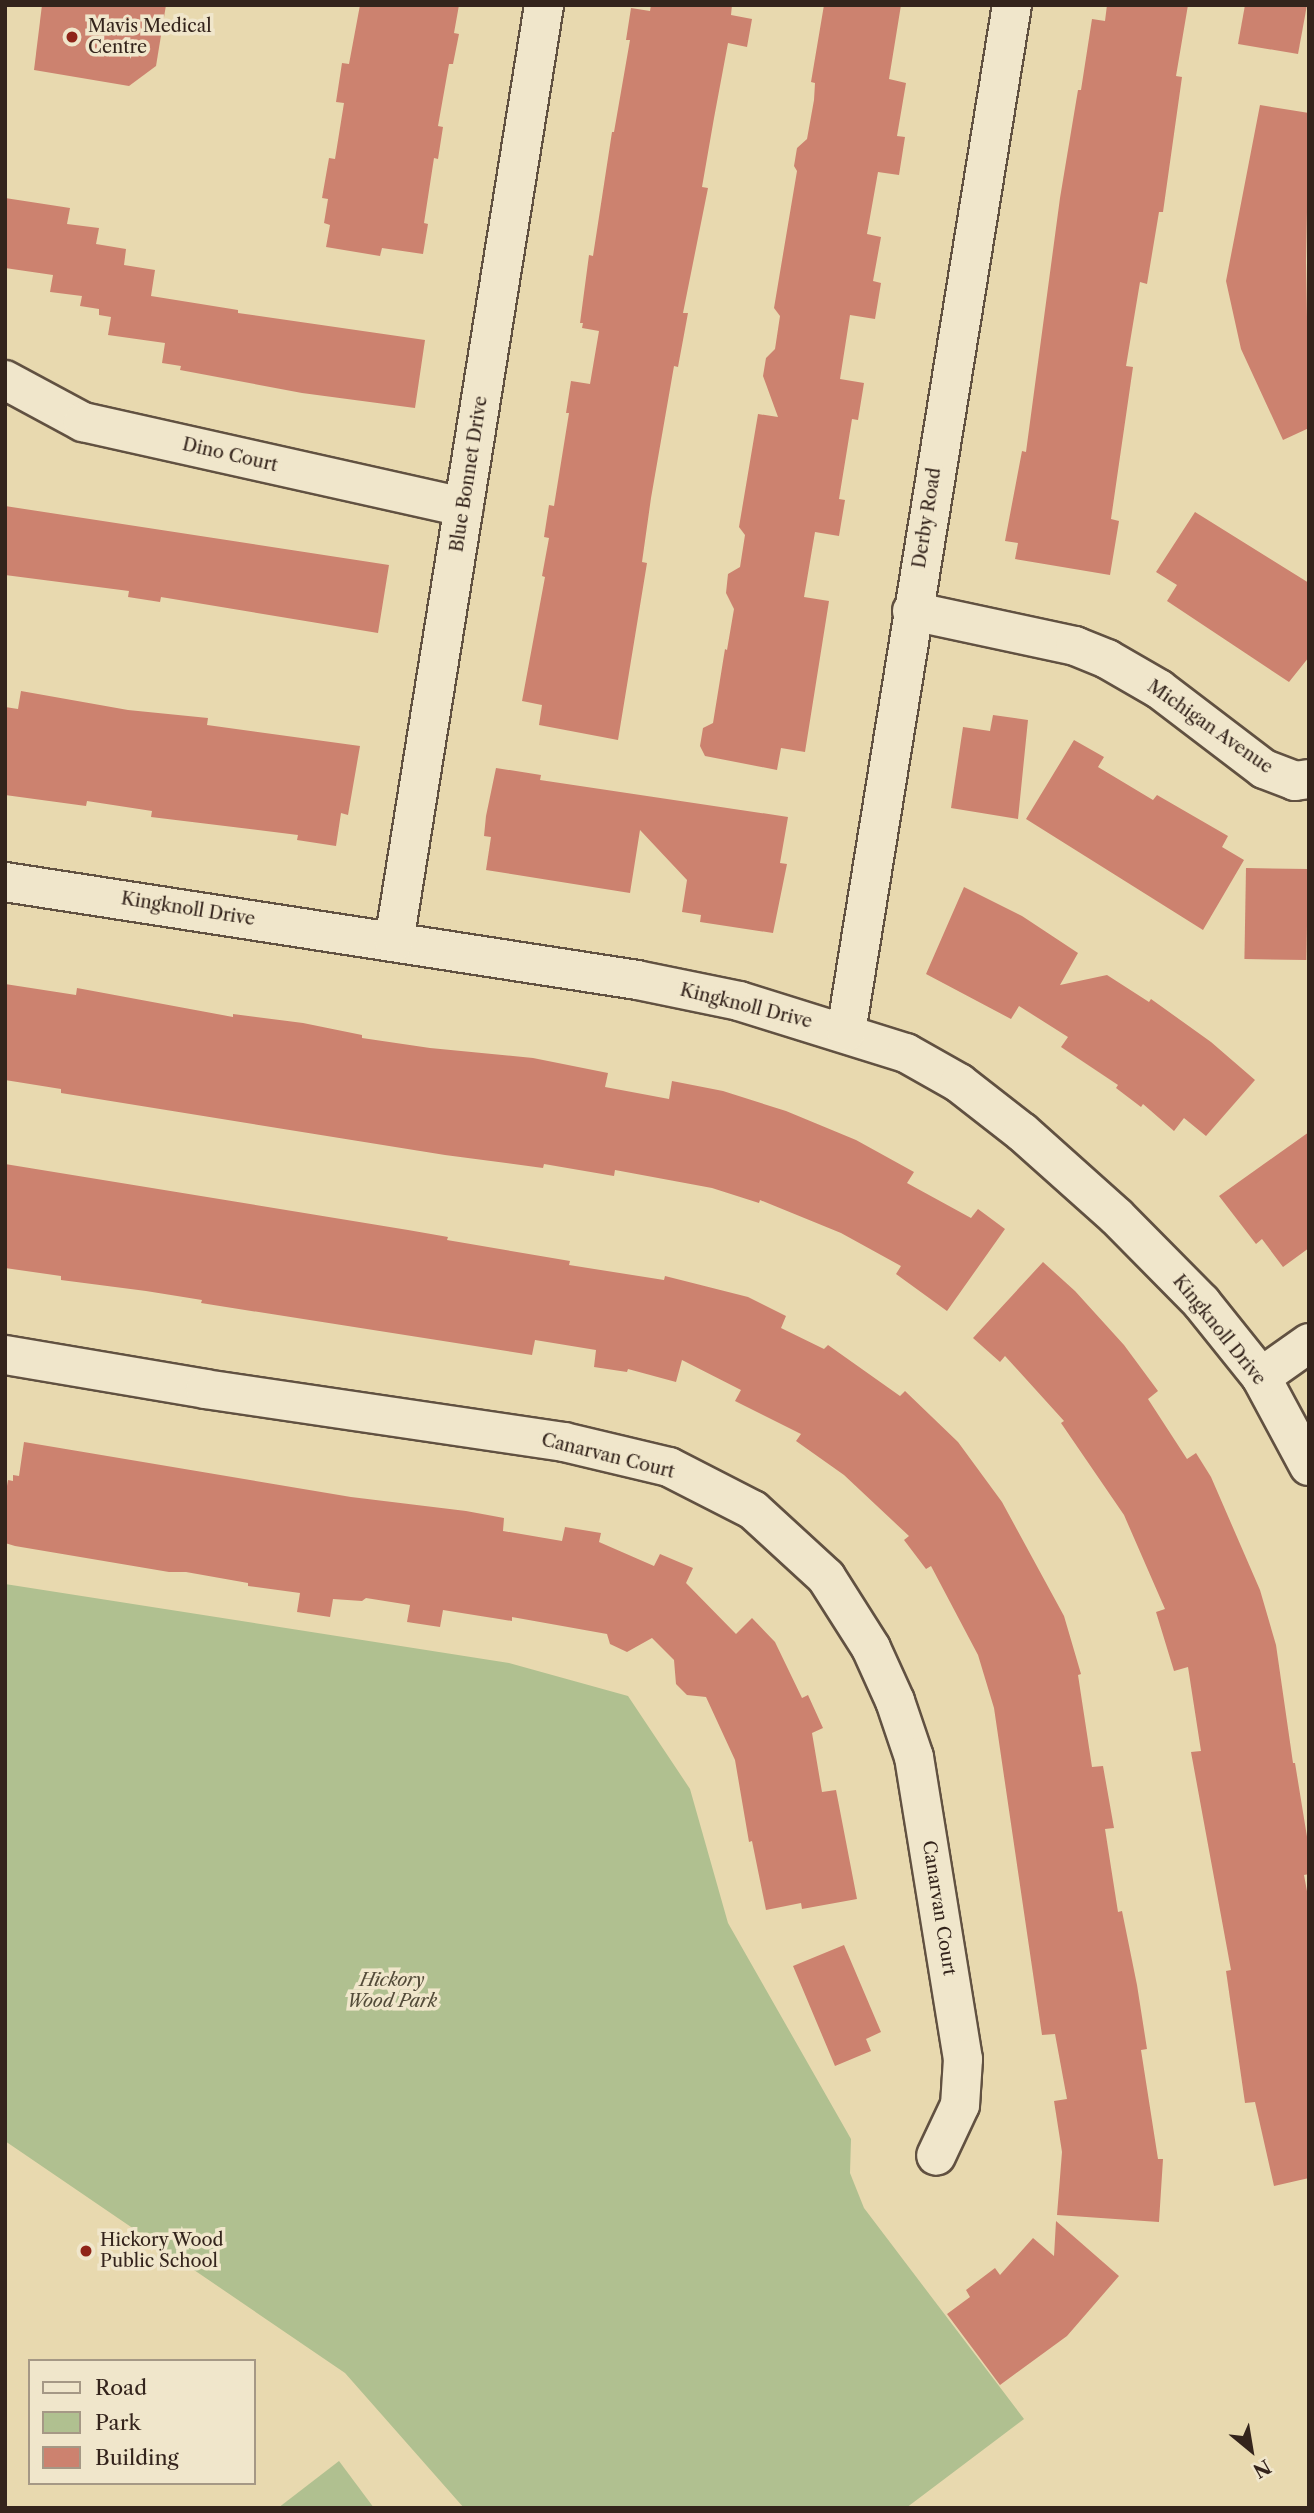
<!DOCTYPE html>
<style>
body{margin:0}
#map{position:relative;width:1314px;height:2513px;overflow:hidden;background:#e8d9af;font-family:"Libre Caslon Text",serif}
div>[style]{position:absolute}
.green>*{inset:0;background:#b0c090}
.building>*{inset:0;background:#cc826f;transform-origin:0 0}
.roads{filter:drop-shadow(2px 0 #615141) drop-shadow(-2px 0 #615141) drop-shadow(0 2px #615141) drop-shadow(0 -2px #615141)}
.minor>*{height:38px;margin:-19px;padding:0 19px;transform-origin:19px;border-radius:19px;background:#f0e6cb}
.dots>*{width:19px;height:19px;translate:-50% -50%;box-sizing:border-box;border:4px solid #f0e6cb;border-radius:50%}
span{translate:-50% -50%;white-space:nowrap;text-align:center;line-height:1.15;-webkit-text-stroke:7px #f0e6cb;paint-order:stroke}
.poi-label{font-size:18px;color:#34241c}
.left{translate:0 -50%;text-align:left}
.street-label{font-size:18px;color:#34241c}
.park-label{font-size:18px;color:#534b39;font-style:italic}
.frame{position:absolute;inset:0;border:7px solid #34241c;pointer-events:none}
.legend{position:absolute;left:28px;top:2359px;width:228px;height:126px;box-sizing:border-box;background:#f0e6cb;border:2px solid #a59885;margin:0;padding:9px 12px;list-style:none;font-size:21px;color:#34241c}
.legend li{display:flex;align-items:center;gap:14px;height:35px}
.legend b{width:35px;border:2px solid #a59885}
.north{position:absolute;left:1216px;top:2415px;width:70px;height:70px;-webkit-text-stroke:5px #f0e6cb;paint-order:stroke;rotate:150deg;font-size:19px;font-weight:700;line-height:28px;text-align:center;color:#34241c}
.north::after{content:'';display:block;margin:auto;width:24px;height:32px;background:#34241c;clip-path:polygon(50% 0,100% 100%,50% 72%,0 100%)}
</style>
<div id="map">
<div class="green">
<div style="clip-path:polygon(5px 1584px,509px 1663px,628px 1696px,690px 1789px,728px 1923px,851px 2139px,850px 2173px,864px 2208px,1024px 2419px,906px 2508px,464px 2508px,345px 2373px,5px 2141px)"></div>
<div style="clip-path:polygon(339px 2461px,374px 2508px,278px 2508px)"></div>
</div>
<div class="building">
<div style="clip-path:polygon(42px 5px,166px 5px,156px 66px,129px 86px,34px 70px)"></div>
<div style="clip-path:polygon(360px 5px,459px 5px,454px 33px,459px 34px,453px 64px,449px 64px,438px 126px,443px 127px,438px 159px,434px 158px,424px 223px,428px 224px,423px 254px,382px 248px,380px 256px,326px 247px,330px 225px,324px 223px,328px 199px,322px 198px,329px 158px,335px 159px,344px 103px,336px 102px,342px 63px,349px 64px)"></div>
<div style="clip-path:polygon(651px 5px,732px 5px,731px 15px,752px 19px,747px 47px,728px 43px,714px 118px,702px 187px,708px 188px,683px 313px,688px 313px,678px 367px,674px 366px,651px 498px,642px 562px,647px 563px,618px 740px,539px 725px,542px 705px,522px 701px,545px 577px,542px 576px,549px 538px,544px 537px,549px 505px,554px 506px,569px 413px,566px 413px,571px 381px,590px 384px,599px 331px,582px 328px,583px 323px,580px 323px,589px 255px,593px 256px,612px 132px,614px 132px,630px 40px,626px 40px,631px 8px,650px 11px)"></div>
<div style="clip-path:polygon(824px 5px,901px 5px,889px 79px,906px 83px,897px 136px,905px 137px,899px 175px,878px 172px,867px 234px,881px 237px,873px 281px,881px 283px,875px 319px,850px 315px,840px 379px,864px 383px,858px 420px,852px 419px,839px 499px,845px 500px,839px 536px,815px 532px,804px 597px,829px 601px,805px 752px,781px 748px,777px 770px,705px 756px,700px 746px,703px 728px,713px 723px,725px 649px,727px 650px,734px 609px,726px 593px,728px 574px,740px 567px,745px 535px,739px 527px,758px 414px,778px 417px,763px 376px,766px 358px,775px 349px,780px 316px,774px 308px,797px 171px,794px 166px,797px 148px,807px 139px,814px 100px,815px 83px,811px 82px)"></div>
<div style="clip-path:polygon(1107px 5px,1188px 5px,1176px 76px,1182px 77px,1163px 212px,1159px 212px,1147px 284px,1140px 282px,1126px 366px,1133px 367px,1111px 519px,1119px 521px,1110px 575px,1015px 559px,1018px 543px,1005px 541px,1022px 451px,1026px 452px,1060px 198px,1078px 90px,1081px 90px,1092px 19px,1105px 21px)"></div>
<div style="clip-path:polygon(1245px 5px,1307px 5px,1298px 54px,1238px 44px)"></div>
<div style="clip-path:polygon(1260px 105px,1309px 113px,1306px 262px,1309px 428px,1283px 440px,1241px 349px,1226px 281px)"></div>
<div style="clip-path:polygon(5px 198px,70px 208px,67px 224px,99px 228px,96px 244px,126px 249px,124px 265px,155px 270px,151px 296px,238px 310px,238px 313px,425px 340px,415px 408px,302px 393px,180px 370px,181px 366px,162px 363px,165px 343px,108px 335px,111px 317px,99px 315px,99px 309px,80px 306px,82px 296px,50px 292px,53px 275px,5px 268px)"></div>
<div style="clip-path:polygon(5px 506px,389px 565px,378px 633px,161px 597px,160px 602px,128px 597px,129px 591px,5px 575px)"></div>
<div style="clip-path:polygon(1195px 512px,1309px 583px,1309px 657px,1289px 682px,1167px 601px,1177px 585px,1156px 572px)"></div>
<div style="clip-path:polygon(21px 691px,128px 710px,208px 718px,207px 725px,360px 746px,348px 815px,341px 813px,336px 846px,297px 840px,298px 835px,151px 817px,152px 811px,87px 801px,86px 806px,5px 795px,5px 707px,18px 709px)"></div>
<div style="clip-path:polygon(993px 715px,1028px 720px,1018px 819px,951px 808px,963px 727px,990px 731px)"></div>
<div style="clip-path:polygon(1074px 740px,1104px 757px,1098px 767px,1153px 800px,1157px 795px,1228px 836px,1222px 847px,1244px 860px,1203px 930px,1026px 819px)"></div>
<div style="clip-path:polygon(496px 768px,541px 775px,540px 780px,788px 817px,780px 863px,787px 864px,773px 933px,700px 922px,701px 915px,682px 912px,687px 880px,640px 830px,630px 893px,486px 870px,491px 837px,484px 836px,486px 816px)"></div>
<div style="left:1246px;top:868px;width:62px;height:91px;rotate:1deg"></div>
<div style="clip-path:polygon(964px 887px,1022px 916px,1078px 953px,1060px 985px,1107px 975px,1149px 1002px,1151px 999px,1211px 1042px,1255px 1080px,1206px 1136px,1184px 1118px,1174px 1131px,1143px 1104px,1141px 1107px,1116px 1088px,1118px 1085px,1061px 1047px,1068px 1037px,1019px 1006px,1011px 1019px,926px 974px)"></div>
<div style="clip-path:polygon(5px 984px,76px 995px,77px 988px,233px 1017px,233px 1014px,303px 1023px,362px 1035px,362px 1038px,430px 1048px,533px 1058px,608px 1073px,605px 1087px,669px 1099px,672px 1081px,723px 1091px,786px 1111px,856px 1140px,914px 1172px,907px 1183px,971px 1218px,978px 1209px,1005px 1229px,947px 1311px,896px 1274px,901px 1266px,841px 1233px,760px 1200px,759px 1203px,712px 1188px,615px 1170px,614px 1176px,544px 1164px,543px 1168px,445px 1155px,61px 1093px,61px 1089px,5px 1080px)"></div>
<div style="clip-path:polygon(1309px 1132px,1309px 1248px,1283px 1267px,1262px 1239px,1256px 1244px,1219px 1196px)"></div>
<div style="clip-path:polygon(5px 1164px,408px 1230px,448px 1237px,447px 1240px,570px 1261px,569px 1265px,664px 1280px,665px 1276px,748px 1297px,786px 1316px,781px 1328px,824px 1349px,828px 1345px,900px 1396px,905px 1391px,958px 1442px,1002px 1502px,1064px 1616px,1081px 1674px,1078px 1675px,1092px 1767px,1103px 1766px,1114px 1828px,1105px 1829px,1118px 1912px,1122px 1911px,1137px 1985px,1147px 2049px,1141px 2050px,1158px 2159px,1163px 2159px,1159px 2222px,1057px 2215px,1062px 2152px,1054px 2101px,1067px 2099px,1055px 2034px,1042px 2035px,994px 1708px,978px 1655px,931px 1566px,926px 1569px,904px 1540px,909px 1536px,844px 1475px,796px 1441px,801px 1434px,735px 1401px,741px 1390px,682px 1360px,676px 1382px,628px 1369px,627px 1372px,594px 1367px,596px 1350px,535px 1340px,532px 1355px,201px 1303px,202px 1300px,146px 1291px,61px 1280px,61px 1276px,5px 1268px)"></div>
<div style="clip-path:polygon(1043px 1262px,1075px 1291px,1124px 1345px,1158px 1391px,1148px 1399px,1187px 1459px,1196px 1453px,1211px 1477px,1260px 1590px,1276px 1645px,1293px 1763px,1295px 1763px,1309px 1849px,1309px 1874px,1304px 1875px,1309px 1902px,1309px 2178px,1274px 2186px,1255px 2102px,1245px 2103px,1226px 1971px,1231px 1970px,1191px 1752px,1201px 1751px,1188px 1667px,1174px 1671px,1156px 1612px,1165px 1609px,1124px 1515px,1061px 1423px,1064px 1421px,1005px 1356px,1000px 1362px,973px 1338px)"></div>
<div style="clip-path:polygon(24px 1442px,351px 1497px,466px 1511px,504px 1518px,503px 1531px,562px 1541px,565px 1527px,601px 1533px,599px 1542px,654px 1566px,660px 1554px,693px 1568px,686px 1583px,736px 1634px,752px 1618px,775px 1642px,802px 1698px,808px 1695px,823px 1728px,812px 1733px,822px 1792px,836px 1790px,857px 1899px,802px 1909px,801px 1903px,766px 1910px,752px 1841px,749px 1842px,735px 1760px,706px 1697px,687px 1695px,676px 1684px,674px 1660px,652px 1638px,627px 1652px,610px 1644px,607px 1634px,512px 1617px,512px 1621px,443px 1610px,440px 1627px,407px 1622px,410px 1605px,366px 1598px,362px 1601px,333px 1599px,330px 1617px,297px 1612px,300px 1593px,248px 1586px,248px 1583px,186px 1572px,169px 1572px,15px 1546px,5px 1543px,5px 1498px,8px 1480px,13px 1481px,13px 1475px,19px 1476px)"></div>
<div style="clip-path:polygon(844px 1945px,881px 2032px,866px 2039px,871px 2051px,835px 2066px,793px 1966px)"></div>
<div style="clip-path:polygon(1056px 2221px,1119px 2276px,1067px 2336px,1000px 2385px,947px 2314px,970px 2297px,966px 2290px,995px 2268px,1000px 2275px,1033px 2238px,1054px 2256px)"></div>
</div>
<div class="roads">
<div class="minor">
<div style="left:5px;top:380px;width:89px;rotate:28.3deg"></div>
<div style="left:83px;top:422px;width:390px;rotate:12.6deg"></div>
<div style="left:912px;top:611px;width:167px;rotate:12.1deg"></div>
<div style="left:1075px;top:646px;width:35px;rotate:22deg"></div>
<div style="left:1107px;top:659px;width:60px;rotate:30deg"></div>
<div style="left:1159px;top:689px;width:132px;rotate:37.3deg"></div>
<div style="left:1264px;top:769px;width:33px;rotate:21deg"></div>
<div style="left:1295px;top:781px;width:14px;rotate:-8deg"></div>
<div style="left:5px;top:882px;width:640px;rotate:8.81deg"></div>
<div style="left:637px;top:980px;width:104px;rotate:11.6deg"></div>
<div style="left:739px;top:1001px;width:175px;rotate:17.3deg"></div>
<div style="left:906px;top:1053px;width:61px;rotate:29.5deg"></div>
<div style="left:959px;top:1083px;width:80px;rotate:37.9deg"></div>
<div style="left:1022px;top:1132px;width:127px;rotate:41.8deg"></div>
<div style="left:1117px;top:1217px;width:120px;rotate:45.3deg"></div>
<div style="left:1201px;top:1302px;width:96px;rotate:51.3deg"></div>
<div style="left:1261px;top:1377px;width:101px;rotate:61.7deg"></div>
<div style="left:394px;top:942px;width:949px;rotate:-80.9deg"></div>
<div style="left:846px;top:1032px;width:1040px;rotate:-80.82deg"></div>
<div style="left:5px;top:1355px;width:203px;rotate:9.6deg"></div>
<div style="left:205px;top:1389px;width:363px;rotate:8.4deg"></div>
<div style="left:564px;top:1442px;width:108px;rotate:13.4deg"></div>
<div style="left:669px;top:1467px;width:94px;rotate:27.1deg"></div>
<div style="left:753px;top:1510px;width:99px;rotate:42.5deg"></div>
<div style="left:826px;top:1577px;width:84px;rotate:57.6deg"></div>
<div style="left:871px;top:1648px;width:58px;rotate:65.6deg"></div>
<div style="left:895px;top:1701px;width:59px;rotate:71.3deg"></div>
<div style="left:914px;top:1757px;width:306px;rotate:80.8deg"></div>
<div style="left:963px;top:2059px;width:46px;rotate:93.7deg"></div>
<div style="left:960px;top:2105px;width:56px;rotate:115.2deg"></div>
<div style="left:1261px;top:1377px;width:59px;rotate:-35.3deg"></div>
</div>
</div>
<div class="dots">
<div style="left:72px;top:37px;background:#8f2418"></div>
<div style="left:86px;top:2251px;background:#8f2418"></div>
</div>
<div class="poi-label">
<span class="left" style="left:88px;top:37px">Mavis Medical<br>Centre</span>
<span class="left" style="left:100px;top:2251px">Hickory Wood<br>Public School</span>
</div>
<div class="street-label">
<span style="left:230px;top:455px;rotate:13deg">Dino Court</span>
<span style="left:469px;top:474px;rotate:-81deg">Blue Bonnet Drive</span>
<span style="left:927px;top:518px;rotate:-81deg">Derby Road</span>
<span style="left:1210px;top:727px;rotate:35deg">Michigan Avenue</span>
<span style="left:188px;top:909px;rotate:9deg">Kingknoll Drive</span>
<span style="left:746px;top:1006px;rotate:14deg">Kingknoll Drive</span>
<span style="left:1219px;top:1330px;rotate:51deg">Kingknoll Drive</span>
<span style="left:608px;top:1456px;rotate:14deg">Canarvan Court</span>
<span style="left:939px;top:1908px;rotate:81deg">Canarvan Court</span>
</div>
<div class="park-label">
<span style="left:392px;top:1991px">Hickory<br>Wood Park</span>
</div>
<div class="frame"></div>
<ul class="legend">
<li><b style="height:9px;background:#f0e6cb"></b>Road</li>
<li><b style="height:19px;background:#b0c090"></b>Park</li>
<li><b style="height:19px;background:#cc826f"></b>Building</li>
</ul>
<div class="north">N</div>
</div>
